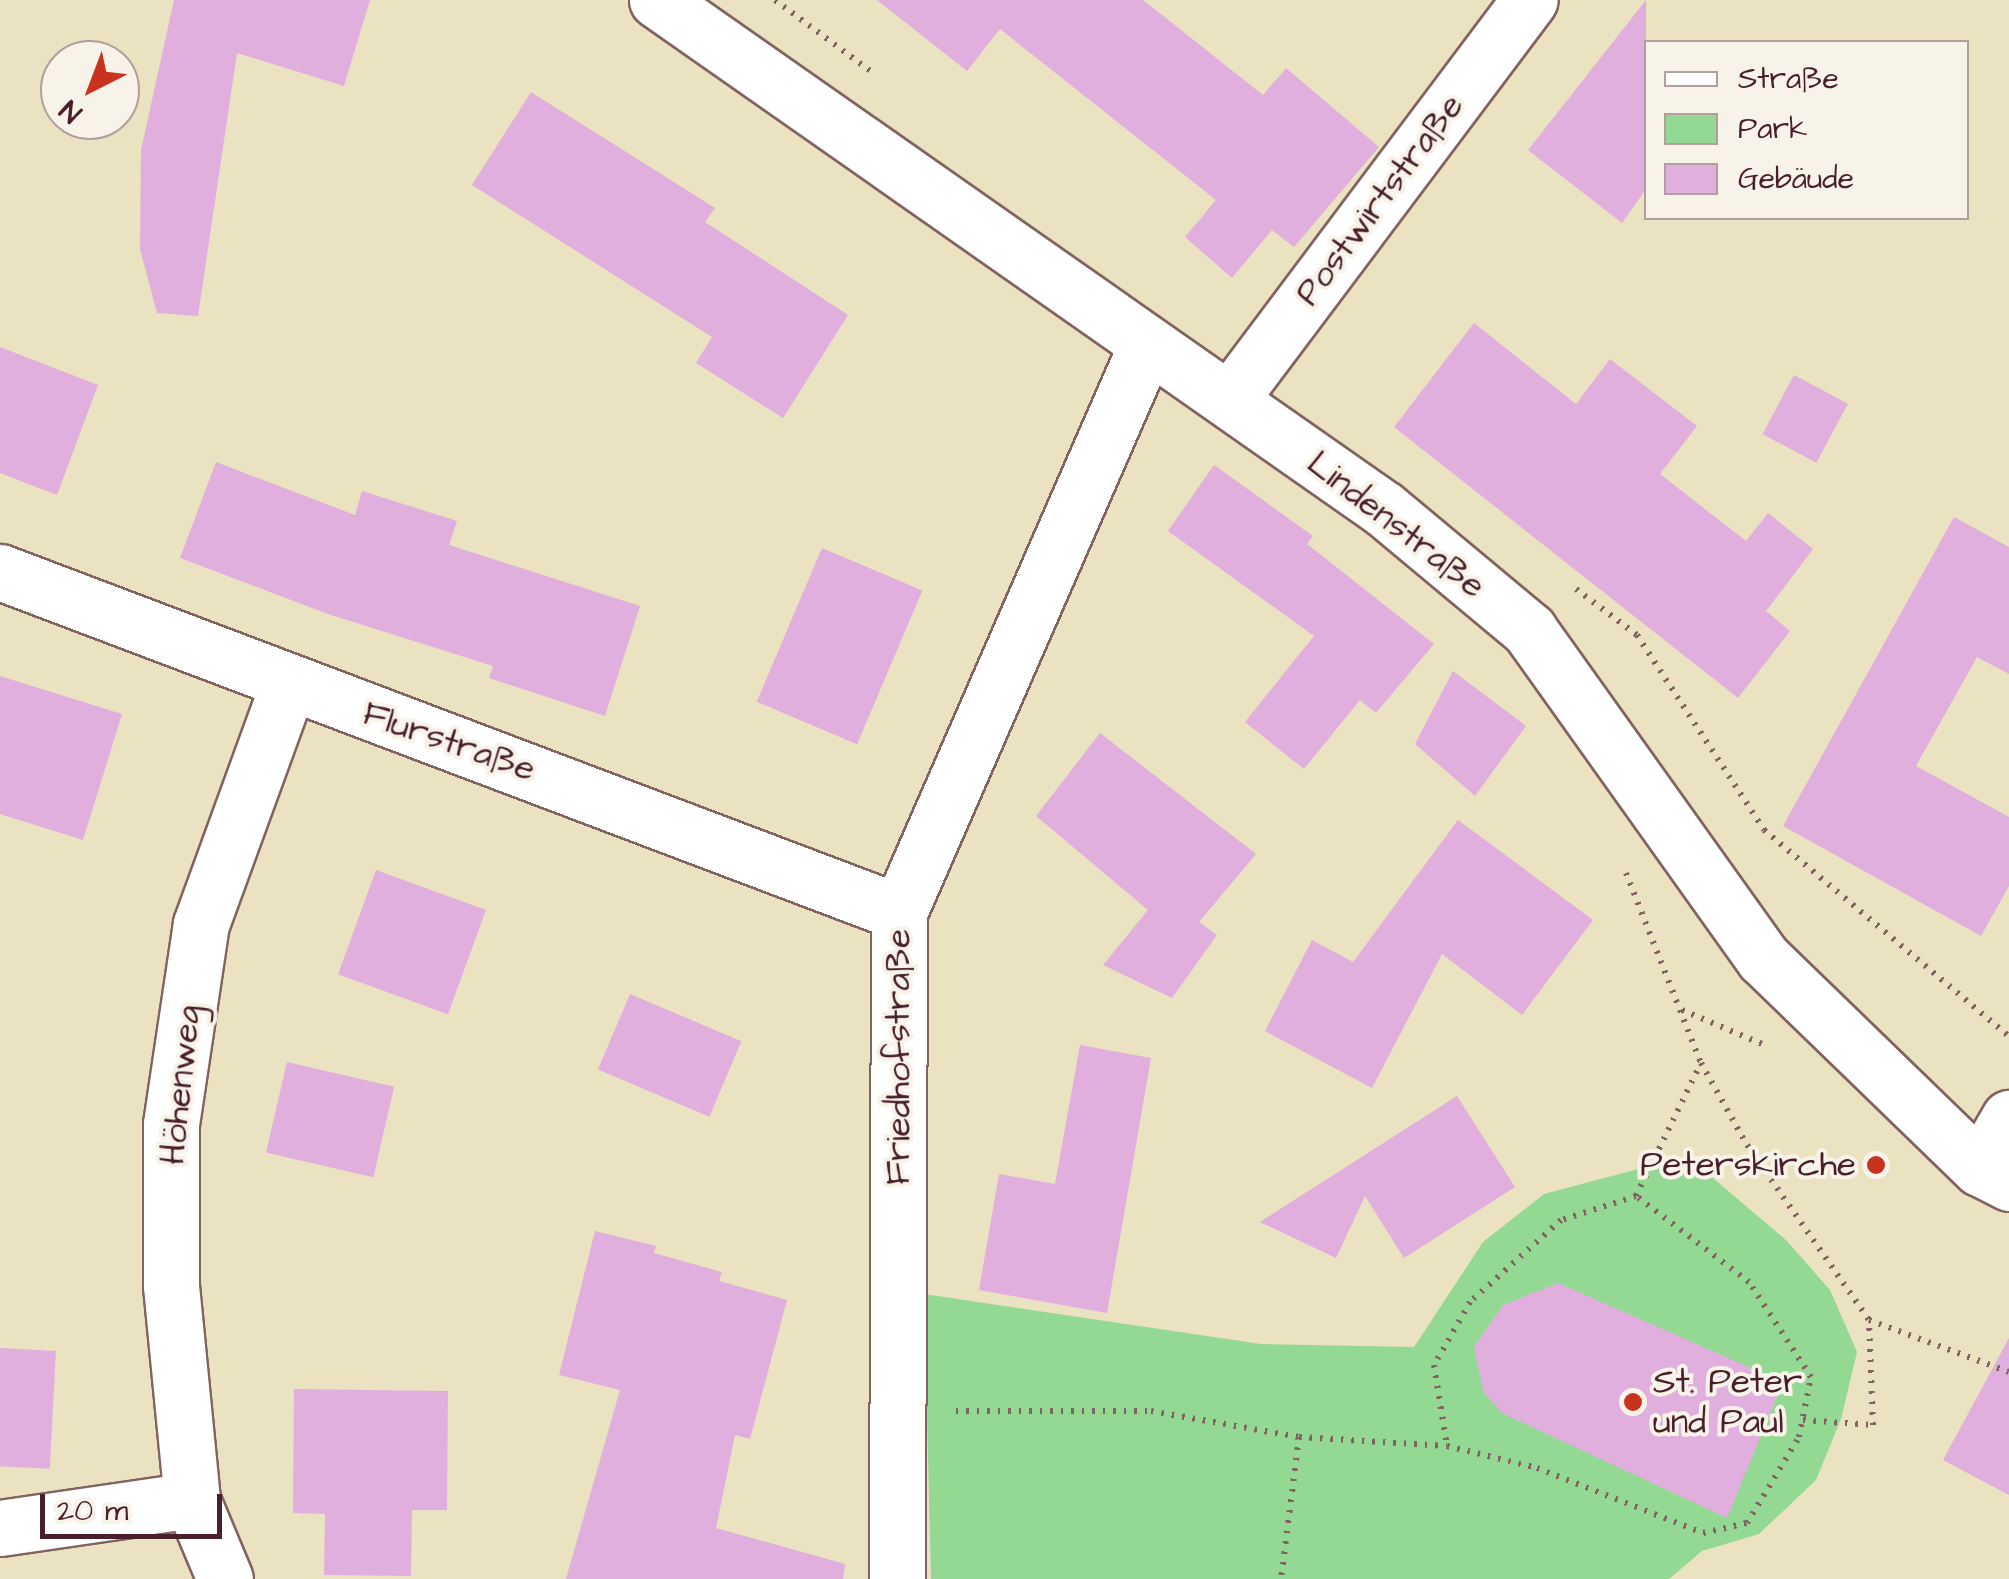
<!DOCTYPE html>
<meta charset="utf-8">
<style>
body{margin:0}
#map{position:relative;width:2009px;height:1579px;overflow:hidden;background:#eae2c1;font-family:"Architects Daughter",sans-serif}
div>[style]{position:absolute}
.green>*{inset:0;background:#94d993}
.building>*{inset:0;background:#e0afdd;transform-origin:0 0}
.path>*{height:6px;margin-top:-3px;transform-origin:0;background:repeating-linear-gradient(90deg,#826360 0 2.5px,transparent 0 10.5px)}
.roads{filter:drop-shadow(2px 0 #826360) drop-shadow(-2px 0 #826360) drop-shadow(0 2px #826360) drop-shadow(0 -2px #826360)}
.street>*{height:55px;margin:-27.5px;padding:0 27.5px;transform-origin:27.5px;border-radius:27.5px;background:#fff}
.dots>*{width:28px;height:28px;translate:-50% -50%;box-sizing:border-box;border:5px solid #f7f3e8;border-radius:50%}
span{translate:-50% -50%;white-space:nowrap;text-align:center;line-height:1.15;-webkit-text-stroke:8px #f7f3e8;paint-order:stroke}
.street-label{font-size:35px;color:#4a1f2b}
.poi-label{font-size:35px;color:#4a1f2b}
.right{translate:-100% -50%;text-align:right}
.left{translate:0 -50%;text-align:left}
.legend{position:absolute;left:1644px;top:40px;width:325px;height:180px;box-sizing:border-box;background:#f7f3e8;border:2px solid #b29e9c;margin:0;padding:12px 18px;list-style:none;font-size:30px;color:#4a1f2b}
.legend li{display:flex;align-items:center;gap:20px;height:50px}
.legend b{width:50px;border:2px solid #b29e9c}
.north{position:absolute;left:40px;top:40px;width:100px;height:100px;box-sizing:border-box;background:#f7f3e8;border:2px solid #b29e9c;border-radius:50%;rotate:222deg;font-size:28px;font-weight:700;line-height:40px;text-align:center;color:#4a1f2b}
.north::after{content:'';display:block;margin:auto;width:35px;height:45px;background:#c8321e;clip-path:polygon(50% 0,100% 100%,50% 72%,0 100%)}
.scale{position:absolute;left:40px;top:1494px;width:182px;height:45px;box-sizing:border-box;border:5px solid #4a1f2b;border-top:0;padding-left:12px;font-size:30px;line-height:35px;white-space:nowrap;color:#4a1f2b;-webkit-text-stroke:8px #f7f3e8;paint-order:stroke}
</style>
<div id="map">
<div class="green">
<div style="clip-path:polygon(1687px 1156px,1787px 1241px,1830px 1290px,1857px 1352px,1841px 1419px,1816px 1480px,1759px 1534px,1702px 1551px,1669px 1579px,931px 1579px,924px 1294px,1261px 1344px,1414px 1347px,1483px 1242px,1544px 1194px)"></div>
</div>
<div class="building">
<div style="clip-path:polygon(174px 0,370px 0,344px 86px,237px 53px,198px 316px,157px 313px,140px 249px,141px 150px)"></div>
<div style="clip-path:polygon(877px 0,1143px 0,1263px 95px,1286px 68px,1379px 147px,1294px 247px,1272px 230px,1232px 278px,1185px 237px,1216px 200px,1000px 29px,967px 71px)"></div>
<div style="clip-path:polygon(1646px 0,1646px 189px,1622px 223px,1528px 150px)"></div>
<div style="clip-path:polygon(531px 92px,715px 208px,705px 222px,848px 315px,783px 418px,696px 363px,712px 337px,472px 185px)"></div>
<div style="clip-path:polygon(1474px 323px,1576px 404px,1610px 359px,1697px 426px,1660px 474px,1746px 541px,1768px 513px,1813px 549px,1766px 611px,1790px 631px,1738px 698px,1394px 427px)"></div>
<div style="clip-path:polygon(0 347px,98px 385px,57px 495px,0 473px)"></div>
<div style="left:1794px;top:375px;width:61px;height:67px;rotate:28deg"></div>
<div style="clip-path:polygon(216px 462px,355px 515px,362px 491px,457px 521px,449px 545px,640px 606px,605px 716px,489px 678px,493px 666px,328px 614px,180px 558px)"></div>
<div style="clip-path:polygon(1214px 465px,1313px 536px,1307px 544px,1434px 644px,1376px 713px,1360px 700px,1304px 769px,1245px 722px,1314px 636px,1168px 531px)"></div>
<div style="clip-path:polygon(1954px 517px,2009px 547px,2009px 674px,1977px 657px,1916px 766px,2009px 817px,2009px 886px,1981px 936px,1783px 826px)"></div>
<div style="left:822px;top:548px;width:109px;height:167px;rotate:23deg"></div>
<div style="clip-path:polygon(1453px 671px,1526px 726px,1475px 796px,1415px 744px)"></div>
<div style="clip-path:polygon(0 676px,122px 714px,83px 840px,0 814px)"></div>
<div style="clip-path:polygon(1100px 733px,1256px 854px,1199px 922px,1217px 935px,1172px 998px,1103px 965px,1148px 910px,1036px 816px)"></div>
<div style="clip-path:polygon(1458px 820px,1593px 920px,1522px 1015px,1442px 954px,1372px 1088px,1265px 1031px,1312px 940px,1353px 962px)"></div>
<div style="left:376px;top:870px;width:117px;height:111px;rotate:20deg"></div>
<div style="left:630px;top:994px;width:121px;height:82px;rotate:23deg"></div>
<div style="clip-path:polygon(1080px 1045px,1151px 1058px,1107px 1313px,979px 1290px,999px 1174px,1055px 1184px)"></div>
<div style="left:287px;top:1062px;width:110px;height:93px;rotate:13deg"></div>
<div style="clip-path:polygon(1457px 1096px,1515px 1187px,1404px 1258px,1365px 1196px,1336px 1258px,1260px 1222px)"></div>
<div style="clip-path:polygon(595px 1231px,656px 1246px,654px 1253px,722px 1272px,719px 1281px,787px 1300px,750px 1439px,735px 1435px,716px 1528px,845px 1564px,843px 1579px,566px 1579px,620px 1390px,559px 1375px)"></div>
<div style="clip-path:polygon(1558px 1283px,1783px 1382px,1727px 1518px,1502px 1413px,1483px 1391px,1474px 1347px,1503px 1305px)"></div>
<div style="clip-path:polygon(2009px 1338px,2009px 1495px,1943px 1460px)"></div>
<div style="left:0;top:1348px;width:56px;height:118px;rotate:3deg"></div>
<div style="clip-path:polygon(294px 1389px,448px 1391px,447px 1510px,412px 1510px,411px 1576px,324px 1575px,325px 1514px,293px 1513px)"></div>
</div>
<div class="path">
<div style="left:775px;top:0;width:122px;rotate:36.7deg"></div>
<div style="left:1576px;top:589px;width:76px;rotate:37deg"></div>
<div style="left:1637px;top:635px;width:233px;rotate:56.9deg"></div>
<div style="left:1764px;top:830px;width:320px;rotate:40.1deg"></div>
<div style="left:1626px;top:873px;width:204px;rotate:68.5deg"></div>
<div style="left:1701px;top:1063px;width:94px;rotate:60.7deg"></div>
<div style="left:1747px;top:1145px;width:213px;rotate:55.1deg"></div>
<div style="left:1869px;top:1320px;width:149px;rotate:20.4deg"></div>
<div style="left:1682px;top:1010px;width:87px;rotate:23deg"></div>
<div style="left:1636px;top:1196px;width:148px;rotate:-64deg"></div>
<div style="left:956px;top:1411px;width:195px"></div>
<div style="left:1151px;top:1411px;width:150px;rotate:10deg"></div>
<div style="left:1299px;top:1437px;width:143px;rotate:97.2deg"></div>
<div style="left:1803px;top:1420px;width:70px;rotate:4.1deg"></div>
<div style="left:1873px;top:1425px;width:105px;rotate:-92.2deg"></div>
<div style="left:1299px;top:1437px;width:148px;rotate:3.5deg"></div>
<div style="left:1447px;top:1446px;width:93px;rotate:13.7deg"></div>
<div style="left:1537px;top:1468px;width:178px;rotate:21.4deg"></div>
<div style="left:1703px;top:1533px;width:45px;rotate:-12.8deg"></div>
<div style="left:1747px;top:1523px;width:100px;rotate:-58.8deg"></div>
<div style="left:1799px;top:1437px;width:61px;rotate:-78.7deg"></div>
<div style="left:1811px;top:1377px;width:113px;rotate:-123.1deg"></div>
<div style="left:1749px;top:1282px;width:142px;rotate:-142.7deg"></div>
<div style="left:1636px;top:1196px;width:79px;rotate:162.3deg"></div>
<div style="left:1561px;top:1220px;width:122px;rotate:138deg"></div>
<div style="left:1470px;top:1302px;width:73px;rotate:119.7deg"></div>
<div style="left:1434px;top:1365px;width:82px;rotate:80.9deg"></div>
</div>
<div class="roads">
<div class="street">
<div style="left:657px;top:0;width:887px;rotate:35deg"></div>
<div style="left:1384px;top:509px;width:189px;rotate:39.8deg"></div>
<div style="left:1529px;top:630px;width:403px;rotate:54.5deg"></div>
<div style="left:1763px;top:958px;width:302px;rotate:44.1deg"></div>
<div style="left:1980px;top:1168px;width:33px;rotate:27deg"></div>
<div style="left:1230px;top:399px;width:499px;rotate:-53.1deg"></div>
<div style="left:0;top:572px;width:961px;rotate:20.72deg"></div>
<div style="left:1980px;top:1168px;width:58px;rotate:-59.9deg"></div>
<div style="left:0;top:1528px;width:194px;rotate:-8.3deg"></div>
<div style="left:225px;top:1579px;width:86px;rotate:-112.7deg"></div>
<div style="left:192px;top:1500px;width:216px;rotate:-95.6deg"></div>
<div style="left:171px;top:1285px;width:161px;rotate:-90deg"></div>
<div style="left:171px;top:1124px;width:202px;rotate:-81.5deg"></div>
<div style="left:201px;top:924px;width:254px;rotate:-70deg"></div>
<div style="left:897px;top:1579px;width:667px;rotate:-89.83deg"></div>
<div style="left:899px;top:912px;width:618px;rotate:-66.42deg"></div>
</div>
</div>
<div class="dots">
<div style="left:1876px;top:1165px;background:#c8321e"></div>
<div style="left:1633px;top:1402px;background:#c8321e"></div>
</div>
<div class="street-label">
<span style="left:1380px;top:200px;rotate:-53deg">Postwirtstraße</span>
<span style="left:1396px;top:525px;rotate:38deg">Lindenstraße</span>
<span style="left:449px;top:742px;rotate:19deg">Flurstraße</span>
<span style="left:899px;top:1057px;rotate:-90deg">Friedhofstraße</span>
<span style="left:181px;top:1085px;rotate:-84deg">Höhenweg</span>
</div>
<div class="poi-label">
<span class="right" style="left:1856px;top:1165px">Peterskirche</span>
<span class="left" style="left:1653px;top:1402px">St. Peter<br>und Paul</span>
</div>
<ul class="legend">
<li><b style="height:12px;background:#fff"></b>Straße</li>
<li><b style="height:28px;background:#94d993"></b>Park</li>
<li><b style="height:28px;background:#e0afdd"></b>Gebäude</li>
</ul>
<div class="north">N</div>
<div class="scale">20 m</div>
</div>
